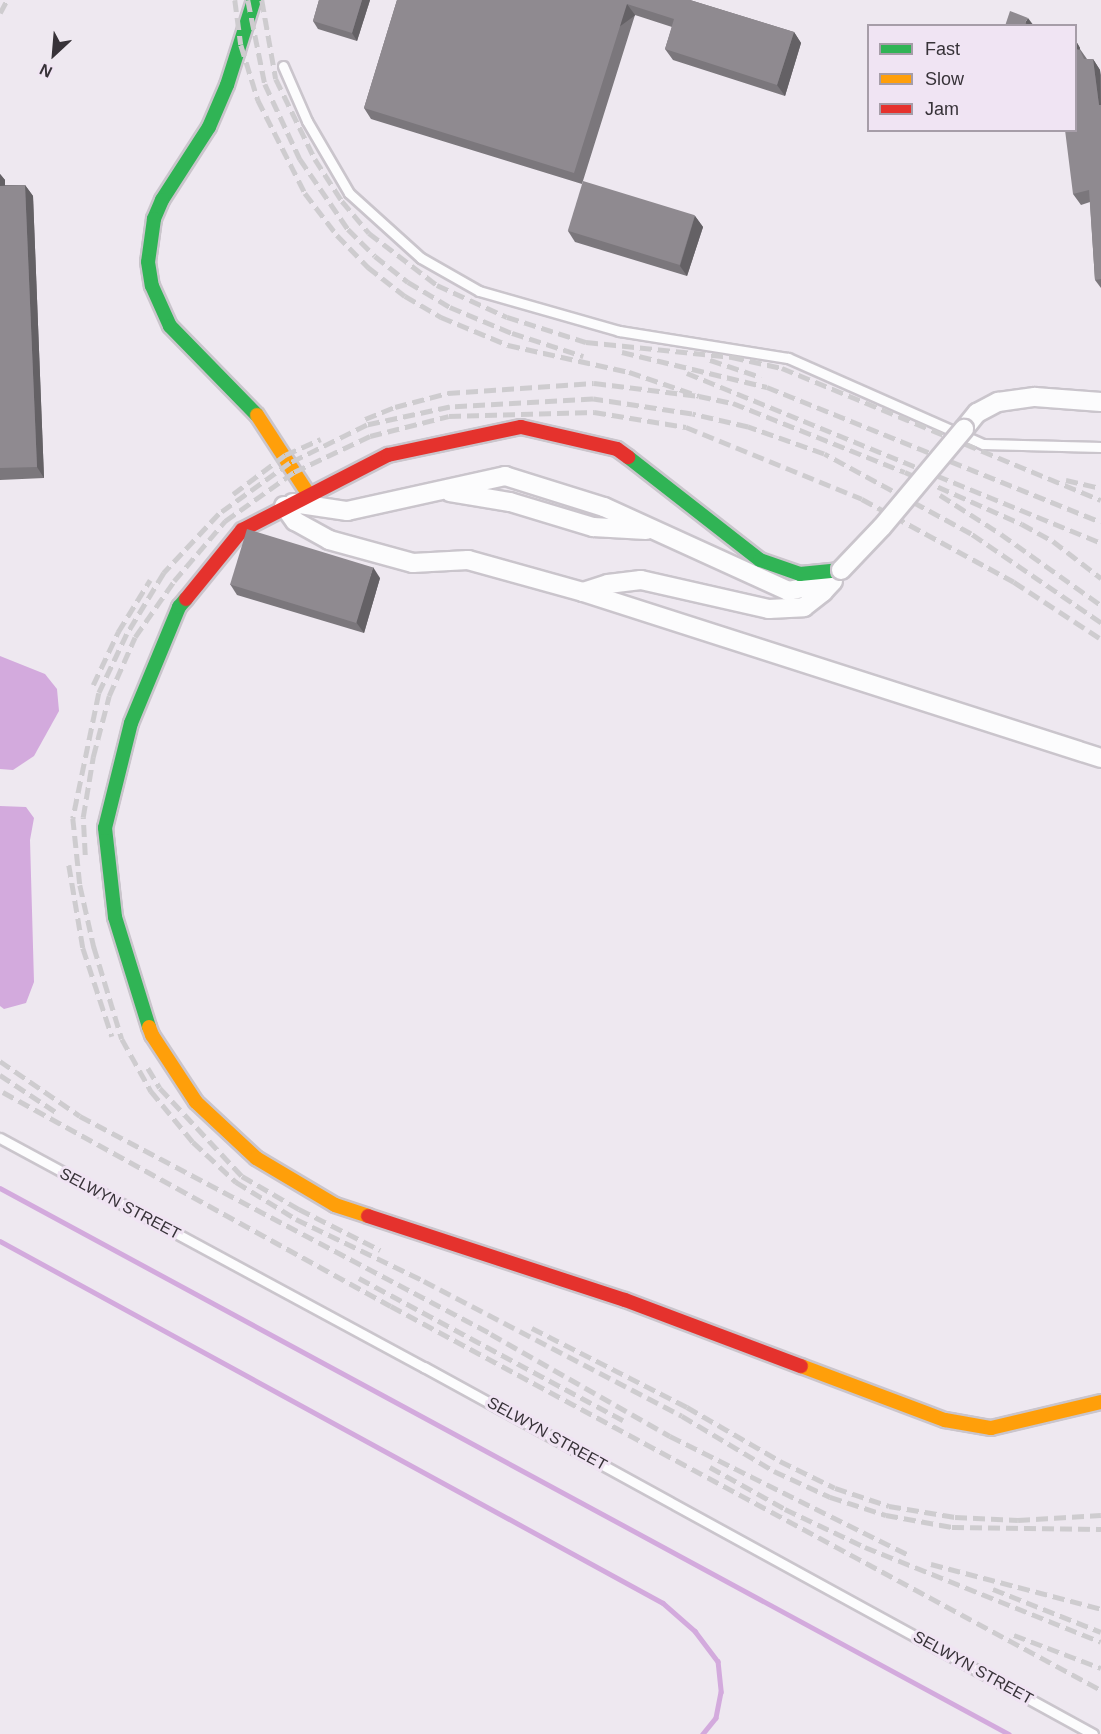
<!DOCTYPE html>
<style>
body{margin:0}
#map{position:relative;width:1101px;height:1734px;overflow:hidden;background:#eee8f0;font-family:Helvetica,sans-serif}
div>[style]{position:absolute}
.water>*{inset:0;background:#d3aadd}
.stream>*{height:4.5px;margin:-2.25px;padding:0 2.25px;transform-origin:2.25px;border-radius:2.25px;background:#d3aadd}
.roads{filter:drop-shadow(2px 0 #cac5cc) drop-shadow(-2px 0 #cac5cc) drop-shadow(0 2px #cac5cc) drop-shadow(0 -2px #cac5cc)}
.lane>*{height:9px;margin:-4.5px;padding:0 4.5px;transform-origin:4.5px;border-radius:4.5px;background:#fcfcfd}
.street>*{height:18px;margin:-9px;padding:0 9px;transform-origin:9px;border-radius:9px;background:#fcfcfd}
.fast>*{height:14px;margin:-7px;padding:0 7px;transform-origin:7px;border-radius:7px;background:#30b455}
.slow>*{height:14px;margin:-7px;padding:0 7px;transform-origin:7px;border-radius:7px;background:#ff9f0a}
.jam>*{height:14px;margin:-7px;padding:0 7px;transform-origin:7px;border-radius:7px;background:#e5322d}
.rail>*{height:4.5px;margin-top:-2.25px;transform-origin:0;background:repeating-linear-gradient(90deg,#cecccf 0 12px,transparent 0 18px)}
.bridges{filter:drop-shadow(2px 0 #cac5cc) drop-shadow(-2px 0 #cac5cc) drop-shadow(0 2px #cac5cc) drop-shadow(0 -2px #cac5cc)}
.street-bridge>*{height:18px;margin:-9px;padding:0 9px;transform-origin:9px;border-radius:9px;background:#fcfcfd}
.wall>*{inset:0;background:#7b777c}
.shaded-wall>*{inset:0;background:#646165;transform-origin:0 0}
.building>*{inset:0;background:#8f8a90;transform-origin:0 0}
span{translate:-50% -50%;white-space:nowrap;text-align:center;line-height:1.15;-webkit-text-stroke:6px #f0e4f3;paint-order:stroke}
.street-label{font-size:16px;color:#373238}
.legend{position:absolute;left:867px;top:24px;width:210px;height:108px;box-sizing:border-box;background:#f0e4f3;border:2px solid #a69da8;margin:0;padding:8px 10px;list-style:none;font-size:18px;color:#373238}
.legend li{display:flex;align-items:center;gap:12px;height:30px}
.legend b{width:30px;border:2px solid #a69da8}
.north{position:absolute;left:24px;top:24px;width:60px;height:60px;-webkit-text-stroke:4px #f0e4f3;paint-order:stroke;rotate:206deg;font-size:16px;font-weight:700;line-height:24px;text-align:center;color:#373238}
.north::after{content:'';display:block;margin:auto;width:21px;height:27px;background:#373238;clip-path:polygon(50% 0,100% 100%,50% 72%,0 100%)}
</style>
<div id="map">
<div class="water">
<div style="clip-path:polygon(0 656px,45px 674px,57px 689px,59px 711px,34px 756px,13px 770px,0 769px)"></div>
<div style="clip-path:polygon(0 806px,26px 807px,34px 818px,30px 840px,34px 982px,26px 1003px,4px 1009px,0 1006px)"></div>
</div>
<div class="stream">
<div style="left:0;top:1188px;width:1147px;rotate:28.42deg"></div>
<div style="left:0;top:1241px;width:755px;rotate:28.63deg"></div>
<div style="left:663px;top:1603px;width:43px;rotate:41.2deg"></div>
<div style="left:695px;top:1631px;width:38px;rotate:53deg"></div>
<div style="left:718px;top:1661px;width:31px;rotate:84deg"></div>
<div style="left:721px;top:1692px;width:26px;rotate:101deg"></div>
<div style="left:716px;top:1718px;width:21px;rotate:129deg"></div>
</div>
<div class="roads">
<div class="lane">
<div style="left:283px;top:66px;width:60px;rotate:66.4deg"></div>
<div style="left:307px;top:121px;width:83px;rotate:59.7deg"></div>
<div style="left:349px;top:193px;width:97px;rotate:42.1deg"></div>
<div style="left:421px;top:258px;width:67px;rotate:29.6deg"></div>
<div style="left:479px;top:291px;width:146px;rotate:15.9deg"></div>
<div style="left:619px;top:331px;width:171px;rotate:9.1deg"></div>
<div style="left:788px;top:358px;width:213px;rotate:23.8deg"></div>
<div style="left:983px;top:444px;width:118px;rotate:1.5deg"></div>
<div style="left:0;top:1138px;width:482px;rotate:28.4deg"></div>
<div style="left:424px;top:1367px;width:763px;rotate:28.75deg"></div>
</div>
<div class="street">
<div style="left:964px;top:429px;width:21px;rotate:-51deg"></div>
<div style="left:977px;top:413px;width:24px;rotate:-28deg"></div>
<div style="left:998px;top:402px;width:37px;rotate:-8deg"></div>
<div style="left:1035px;top:397px;width:66px;rotate:4.3deg"></div>
<div style="left:450px;top:492px;width:61px;rotate:9.5deg"></div>
<div style="left:510px;top:502px;width:87px;rotate:16.8deg"></div>
<div style="left:593px;top:527px;width:53px;rotate:3.2deg"></div>
<div style="left:293px;top:503px;width:55px;rotate:8.4deg"></div>
<div style="left:347px;top:511px;width:162px;rotate:-12.5deg"></div>
<div style="left:505px;top:476px;width:104px;rotate:17.4deg"></div>
<div style="left:604px;top:507px;width:202px;rotate:24.5deg"></div>
<div style="left:788px;top:591px;width:45px;rotate:-11.6deg"></div>
<div style="left:284px;top:506px;width:19px;rotate:54deg"></div>
<div style="left:295px;top:521px;width:39px;rotate:29deg"></div>
<div style="left:329px;top:540px;width:87px;rotate:15.3deg"></div>
<div style="left:413px;top:563px;width:55px;rotate:-3.1deg"></div>
<div style="left:468px;top:560px;width:119px;rotate:15.5deg"></div>
<div style="left:583px;top:592px;width:544px;rotate:17.77deg"></div>
<div style="left:583px;top:592px;width:26px;rotate:-18deg"></div>
<div style="left:608px;top:584px;width:33px;rotate:-7deg"></div>
<div style="left:641px;top:580px;width:131px;rotate:12.8deg"></div>
<div style="left:769px;top:609px;width:35px;rotate:-3deg"></div>
<div style="left:804px;top:607px;width:24px;rotate:-38deg"></div>
<div style="left:823px;top:592px;width:15px;rotate:-48deg"></div>
</div>
<div class="fast">
<div style="left:254px;top:0;width:89px;rotate:107.6deg"></div>
<div style="left:227px;top:85px;width:46px;rotate:113.2deg"></div>
<div style="left:209px;top:127px;width:87px;rotate:122.8deg"></div>
<div style="left:162px;top:200px;width:21px;rotate:113deg"></div>
<div style="left:154px;top:219px;width:43px;rotate:97.9deg"></div>
<div style="left:148px;top:262px;width:24px;rotate:81deg"></div>
<div style="left:152px;top:286px;width:44px;rotate:65.8deg"></div>
<div style="left:170px;top:326px;width:124px;rotate:45.7deg"></div>
<div style="left:628px;top:457px;width:167px;rotate:38deg"></div>
<div style="left:760px;top:560px;width:42px;rotate:19.3deg"></div>
<div style="left:800px;top:574px;width:41px;rotate:-5.6deg"></div>
<div style="left:149px;top:1027px;width:115px;rotate:-107.2deg"></div>
<div style="left:115px;top:917px;width:90px;rotate:-96.4deg"></div>
<div style="left:105px;top:828px;width:108px;rotate:-76.1deg"></div>
<div style="left:131px;top:723px;width:126px;rotate:-67.5deg"></div>
<div style="left:179px;top:607px;width:11px;rotate:-49deg"></div>
</div>
<div class="slow">
<div style="left:257px;top:415px;width:95px;rotate:57deg"></div>
<div style="left:149px;top:1027px;width:9px;rotate:69deg"></div>
<div style="left:152px;top:1035px;width:80px;rotate:56.7deg"></div>
<div style="left:196px;top:1102px;width:82px;rotate:43deg"></div>
<div style="left:256px;top:1158px;width:92px;rotate:30.7deg"></div>
<div style="left:335px;top:1205px;width:35px;rotate:18deg"></div>
<div style="left:801px;top:1366px;width:154px;rotate:20.6deg"></div>
<div style="left:945px;top:1420px;width:47px;rotate:9.9deg"></div>
<div style="left:991px;top:1428px;width:113px;rotate:-13.3deg"></div>
</div>
<div class="jam">
<div style="left:186px;top:599px;width:89px;rotate:-50.9deg"></div>
<div style="left:242px;top:530px;width:164px;rotate:-27.2deg"></div>
<div style="left:388px;top:455px;width:136px;rotate:-11.9deg"></div>
<div style="left:521px;top:427px;width:98px;rotate:12.9deg"></div>
<div style="left:617px;top:449px;width:14px;rotate:36deg"></div>
<div style="left:368px;top:1216px;width:270px;rotate:18.1deg"></div>
<div style="left:625px;top:1300px;width:188px;rotate:20.6deg"></div>
</div>
</div>
<div class="rail">
<div style="left:235px;top:0;width:45px;rotate:82.4deg"></div>
<div style="left:241px;top:45px;width:58px;rotate:72.8deg"></div>
<div style="left:258px;top:100px;width:104px;rotate:63.2deg"></div>
<div style="left:305px;top:193px;width:53px;rotate:52.7deg"></div>
<div style="left:337px;top:235px;width:45px;rotate:45.9deg"></div>
<div style="left:368px;top:267px;width:47px;rotate:38.1deg"></div>
<div style="left:405px;top:296px;width:42px;rotate:30.3deg"></div>
<div style="left:441px;top:317px;width:73px;rotate:22.7deg"></div>
<div style="left:508px;top:345px;width:124px;rotate:12.6deg"></div>
<div style="left:629px;top:372px;width:74px;rotate:18.9deg"></div>
<div style="left:699px;top:396px;width:35px;rotate:12deg"></div>
<div style="left:733px;top:403px;width:185px;rotate:21.9deg"></div>
<div style="left:905px;top:472px;width:128px;rotate:24deg"></div>
<div style="left:1022px;top:524px;width:35px;rotate:29deg"></div>
<div style="left:1053px;top:541px;width:61px;rotate:37.6deg"></div>
<div style="left:248px;top:0;width:86px;rotate:78.6deg"></div>
<div style="left:265px;top:84px;width:83px;rotate:65deg"></div>
<div style="left:300px;top:159px;width:85px;rotate:55.6deg"></div>
<div style="left:348px;top:229px;width:38px;rotate:45deg"></div>
<div style="left:375px;top:256px;width:42px;rotate:38.2deg"></div>
<div style="left:408px;top:282px;width:49px;rotate:30.8deg"></div>
<div style="left:450px;top:307px;width:67px;rotate:22.8deg"></div>
<div style="left:512px;top:333px;width:75px;rotate:17.9deg"></div>
<div style="left:262px;top:0;width:80px;rotate:80deg"></div>
<div style="left:276px;top:79px;width:89px;rotate:64deg"></div>
<div style="left:315px;top:159px;width:50px;rotate:57.3deg"></div>
<div style="left:342px;top:201px;width:42px;rotate:49.8deg"></div>
<div style="left:369px;top:233px;width:86px;rotate:37.4deg"></div>
<div style="left:437px;top:285px;width:77px;rotate:24.6deg"></div>
<div style="left:507px;top:317px;width:83px;rotate:17.6deg"></div>
<div style="left:586px;top:342px;width:147px;rotate:5.9deg"></div>
<div style="left:732px;top:357px;width:51px;rotate:12.4deg"></div>
<div style="left:782px;top:368px;width:345px;rotate:22.5deg"></div>
<div style="left:0;top:13px;width:15px;rotate:-62deg"></div>
<div style="left:622px;top:352px;width:149px;rotate:13.6deg"></div>
<div style="left:767px;top:387px;width:360px;rotate:22deg"></div>
<div style="left:710px;top:360px;width:54px;rotate:18.4deg"></div>
<div style="left:687px;top:373px;width:448px;rotate:22.3deg"></div>
<div style="left:365px;top:419px;width:32px;rotate:-22deg"></div>
<div style="left:395px;top:407px;width:55px;rotate:-14.8deg"></div>
<div style="left:448px;top:393px;width:146px;rotate:-3.9deg"></div>
<div style="left:594px;top:383px;width:106px;rotate:7.1deg"></div>
<div style="left:1066px;top:480px;width:36px;rotate:13deg"></div>
<div style="left:233px;top:494px;width:65px;rotate:-36.9deg"></div>
<div style="left:285px;top:455px;width:39px;rotate:-24deg"></div>
<div style="left:940px;top:495px;width:72px;rotate:32.6deg"></div>
<div style="left:1001px;top:534px;width:123px;rotate:35.4deg"></div>
<div style="left:1101px;top:623px;width:158px;rotate:-145.6deg"></div>
<div style="left:971px;top:534px;width:167px;rotate:-151.4deg"></div>
<div style="left:824px;top:454px;width:81px;rotate:-160.4deg"></div>
<div style="left:748px;top:427px;width:57px;rotate:-166.9deg"></div>
<div style="left:692px;top:414px;width:100px;rotate:-171.4deg"></div>
<div style="left:593px;top:399px;width:143px;rotate:176.8deg"></div>
<div style="left:450px;top:407px;width:85px;rotate:167.8deg"></div>
<div style="left:367px;top:425px;width:86px;rotate:153.7deg"></div>
<div style="left:290px;top:463px;width:87px;rotate:144.3deg"></div>
<div style="left:219px;top:514px;width:81px;rotate:133deg"></div>
<div style="left:164px;top:573px;width:71px;rotate:121.2deg"></div>
<div style="left:127px;top:634px;width:65px;rotate:115.4deg"></div>
<div style="left:99px;top:693px;width:128px;rotate:101.7deg"></div>
<div style="left:73px;top:818px;width:67px;rotate:84deg"></div>
<div style="left:80px;top:885px;width:64px;rotate:77.3deg"></div>
<div style="left:94px;top:947px;width:96px;rotate:73.1deg"></div>
<div style="left:122px;top:1039px;width:60px;rotate:60.9deg"></div>
<div style="left:151px;top:1091px;width:66px;rotate:50.5deg"></div>
<div style="left:193px;top:1142px;width:59px;rotate:42.9deg"></div>
<div style="left:236px;top:1182px;width:70px;rotate:31.7deg"></div>
<div style="left:296px;top:1219px;width:142px;rotate:25.8deg"></div>
<div style="left:424px;top:1281px;width:291px;rotate:27.6deg"></div>
<div style="left:682px;top:1416px;width:107px;rotate:30.9deg"></div>
<div style="left:774px;top:1471px;width:62px;rotate:24.9deg"></div>
<div style="left:830px;top:1497px;width:59px;rotate:17.8deg"></div>
<div style="left:886px;top:1515px;width:67px;rotate:10.3deg"></div>
<div style="left:952px;top:1527px;width:149px;rotate:0.8deg"></div>
<div style="left:93px;top:685px;width:59px;rotate:-64.7deg"></div>
<div style="left:118px;top:632px;width:61px;rotate:-58.4deg"></div>
<div style="left:85px;top:855px;width:38px;rotate:-93deg"></div>
<div style="left:83px;top:817px;width:61px;rotate:-80.5deg"></div>
<div style="left:93px;top:757px;width:63px;rotate:-75.3deg"></div>
<div style="left:109px;top:696px;width:64px;rotate:-66.2deg"></div>
<div style="left:135px;top:637px;width:68px;rotate:-55.1deg"></div>
<div style="left:174px;top:581px;width:79px;rotate:-49.6deg"></div>
<div style="left:225px;top:521px;width:85px;rotate:-35.4deg"></div>
<div style="left:294px;top:472px;width:84px;rotate:-25.3deg"></div>
<div style="left:370px;top:436px;width:81px;rotate:-14.2deg"></div>
<div style="left:449px;top:416px;width:145px;rotate:-1.6deg"></div>
<div style="left:594px;top:412px;width:93px;rotate:9.3deg"></div>
<div style="left:686px;top:427px;width:190px;rotate:22.2deg"></div>
<div style="left:862px;top:499px;width:173px;rotate:28.6deg"></div>
<div style="left:1014px;top:582px;width:104px;rotate:33.2deg"></div>
<div style="left:69px;top:865px;width:84px;rotate:80.4deg"></div>
<div style="left:83px;top:948px;width:93px;rotate:71.8deg"></div>
<div style="left:0;top:1061px;width:97px;rotate:34.5deg"></div>
<div style="left:80px;top:1116px;width:465px;rotate:27.9deg"></div>
<div style="left:491px;top:1334px;width:206px;rotate:29.7deg"></div>
<div style="left:670px;top:1436px;width:267px;rotate:26.5deg"></div>
<div style="left:148px;top:1068px;width:23px;rotate:59deg"></div>
<div style="left:160px;top:1088px;width:120px;rotate:47deg"></div>
<div style="left:242px;top:1176px;width:66px;rotate:30.1deg"></div>
<div style="left:299px;top:1209px;width:91px;rotate:26.8deg"></div>
<div style="left:0;top:1075px;width:71px;rotate:33.5deg"></div>
<div style="left:3px;top:1092px;width:443px;rotate:28.9deg"></div>
<div style="left:391px;top:1306px;width:807px;rotate:28.41deg"></div>
<div style="left:359px;top:1278px;width:300px;rotate:28.3deg"></div>
<div style="left:532px;top:1328px;width:174px;rotate:27deg"></div>
<div style="left:687px;top:1407px;width:108px;rotate:30.1deg"></div>
<div style="left:780px;top:1461px;width:61px;rotate:26.1deg"></div>
<div style="left:835px;top:1488px;width:57px;rotate:18.4deg"></div>
<div style="left:889px;top:1506px;width:67px;rotate:9.5deg"></div>
<div style="left:955px;top:1517px;width:63px;rotate:2.7deg"></div>
<div style="left:1018px;top:1520px;width:83px;rotate:-3.4deg"></div>
<div style="left:710px;top:1467px;width:86px;rotate:29.2deg"></div>
<div style="left:785px;top:1509px;width:89px;rotate:25.4deg"></div>
<div style="left:865px;top:1547px;width:254px;rotate:21.9deg"></div>
<div style="left:931px;top:1564px;width:176px;rotate:14.8deg"></div>
<div style="left:993px;top:1589px;width:116px;rotate:21.7deg"></div>
<div style="left:1014px;top:1635px;width:93px;rotate:20.8deg"></div>
</div>
<div class="bridges">
<div class="street-bridge">
<div style="left:841px;top:570px;width:59px;rotate:-46.4deg"></div>
<div style="left:882px;top:527px;width:128px;rotate:-50.1deg"></div>
</div>
</div>
<div class="wall">
<div style="clip-path:polygon(319px 0,370px 0,357px 41px,318px 29px,313px 21px)"></div>
<div style="clip-path:polygon(397px 0,690px 0,794px 32px,801px 43px,785px 96px,673px 60px,665px 49px,672px 27px,635px 15px,582px 184px,371px 119px,364px 108px)"></div>
<div style="clip-path:polygon(1076px 41px,1080px 48px,1080px 49px,1087px 59px,1093px 59px,1100px 70px,1101px 75px,1101px 288px,1095px 280px,1090px 202px,1081px 205px,1073px 194px,1076px 130px)"></div>
<div style="clip-path:polygon(0 174px,5px 180px,5px 185px,25px 185px,33px 196px,44px 478px,0 480px)"></div>
<div style="clip-path:polygon(695px 216px,703px 227px,687px 276px,575px 242px,568px 231px)"></div>
<div style="clip-path:polygon(380px 578px,364px 633px,237px 595px,230px 584px)"></div>
</div>
<div class="shaded-wall">
<div style="clip-path:polygon(362px 0,370px 0,357px 41px,352px 33px)"></div>
<div style="left:627px;top:4px;width:14px;height:177px;rotate:54deg"></div>
<div style="clip-path:polygon(1028px 18px,1034px 26px,1026px 26px,1025px 23px)"></div>
<div style="clip-path:polygon(794px 32px,801px 43px,785px 96px,777px 85px)"></div>
<div style="clip-path:polygon(1076px 41px,1080px 48px,1076px 56px)"></div>
<div style="clip-path:polygon(1093px 59px,1100px 70px,1101px 109px,1099px 105px)"></div>
<div style="clip-path:polygon(0 174px,5px 180px,5px 197px,0 189px)"></div>
<div style="clip-path:polygon(25px 185px,33px 196px,44px 478px,37px 467px)"></div>
<div style="clip-path:polygon(695px 216px,703px 227px,687px 276px,680px 266px)"></div>
<div style="clip-path:polygon(373px 567px,380px 578px,364px 633px,356px 622px)"></div>
</div>
<div class="building">
<div style="clip-path:polygon(319px 0,362px 0,352px 33px,313px 21px)"></div>
<div style="clip-path:polygon(397px 0,690px 0,794px 32px,777px 85px,665px 49px,674px 19px,627px 4px,574px 173px,364px 108px)"></div>
<div style="clip-path:polygon(1010px 11px,1028px 18px,1025px 23px,1030px 26px,1005px 26px)"></div>
<div style="clip-path:polygon(1076px 49px,1080px 50px,1084px 59px,1093px 59px,1099px 105px,1101px 105px,1101px 279px,1095px 280px,1089px 190px,1073px 194px,1065px 130px,1076px 130px)"></div>
<div style="left:583px;top:181px;width:117px;height:52px;rotate:17deg"></div>
<div style="clip-path:polygon(25px 185px,37px 467px,0 468px,0 186px)"></div>
<div style="left:247px;top:529px;width:132px;height:58px;rotate:17deg"></div>
</div>
<div class="street-label">
<span style="left:120px;top:1204px;rotate:28deg">SELWYN STREET</span>
<span style="left:547px;top:1434px;rotate:29deg">SELWYN STREET</span>
<span style="left:973px;top:1668px;rotate:29deg">SELWYN STREET</span>
</div>
<ul class="legend">
<li><b style="height:8px;background:#30b455"></b>Fast</li>
<li><b style="height:8px;background:#ff9f0a"></b>Slow</li>
<li><b style="height:8px;background:#e5322d"></b>Jam</li>
</ul>
<div class="north">N</div>
</div>
